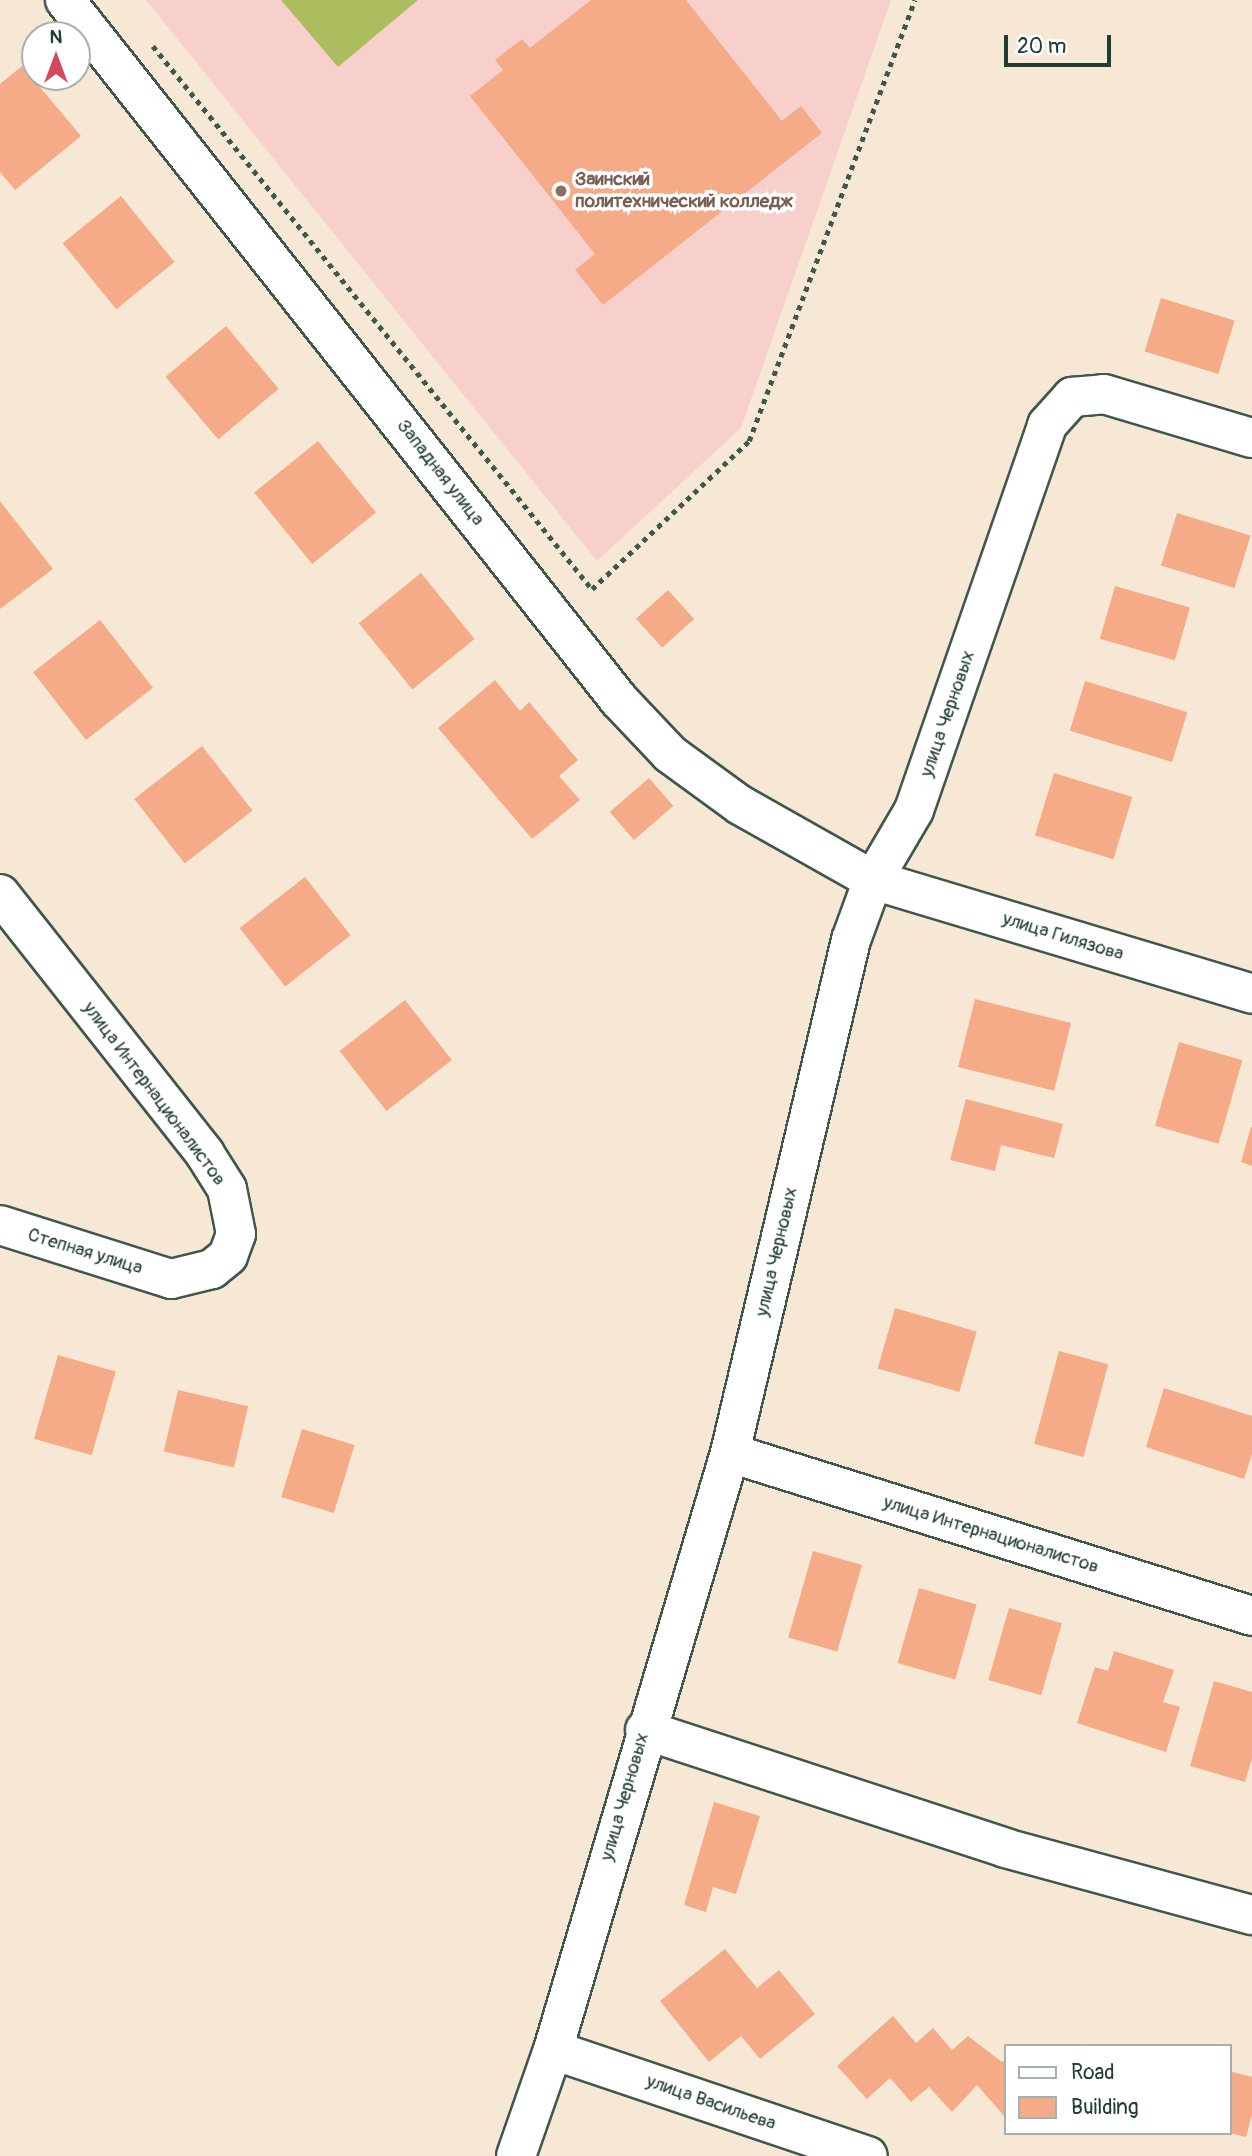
<!DOCTYPE html>
<meta charset="utf-8">
<style>
body{margin:0}
#map{position:relative;width:1252px;height:2156px;overflow:hidden;background:#f7e8d5;font-family:Pangolin,sans-serif}
div>[style]{position:absolute}
.built>*{inset:0;background:#f7d0cb}
.green>*{inset:0;background:#acbd60}
.building>*{inset:0;background:#f5ab87;transform-origin:0 0}
.path>*{height:4.5px;margin-top:-2.25px;transform-origin:0;background:repeating-linear-gradient(90deg,#3f574c 0 5px,transparent 0 10px)}
.roads{filter:drop-shadow(2px 0 #3f574c) drop-shadow(-2px 0 #3f574c) drop-shadow(0 2px #3f574c) drop-shadow(0 -2px #3f574c)}
.street>*{height:38px;margin:-19px;padding:0 19px;transform-origin:19px;border-radius:19px;background:#fff}
.dots>*{width:19px;height:19px;translate:-50% -50%;box-sizing:border-box;border:4px solid #fff;border-radius:50%}
span{translate:-50% -50%;white-space:nowrap;text-align:center;line-height:1.15;-webkit-text-stroke:7px #fff;paint-order:stroke}
.education-label{font-size:19px;color:#785e54;font-weight:700}
.left{translate:0 -50%;text-align:left}
.street-label{font-size:19px;color:#1f3d34}
.legend{position:absolute;left:1004px;top:2044px;width:228px;height:91px;box-sizing:border-box;background:#fff;border:2px solid #a5b1ae;margin:0;padding:9px 12px;list-style:none;font-size:21px;color:#1f3d34}
.legend li{display:flex;align-items:center;gap:14px;height:35px}
.legend b{width:35px;border:2px solid #a5b1ae}
.north{position:absolute;left:21px;top:21px;width:70px;height:70px;box-sizing:border-box;background:#fff;border:2px solid #a5b1ae;border-radius:50%;rotate:0deg;font-size:19px;font-weight:700;line-height:28px;text-align:center;color:#1f3d34}
.north::after{content:'';display:block;margin:auto;width:24px;height:32px;background:#d1495b;clip-path:polygon(50% 0,100% 100%,50% 72%,0 100%)}
.scale{position:absolute;left:1004px;top:35px;width:107px;height:32px;box-sizing:border-box;border:4px solid #1f3d34;border-top:0;padding-left:9px;font-size:21px;line-height:24px;white-space:nowrap;color:#1f3d34;-webkit-text-stroke:5px #fff;paint-order:stroke}
</style>
<div id="map">
<div class="built">
<div style="clip-path:polygon(146px 0,891px 0,741px 428px,597px 561px)"></div>
</div>
<div class="green">
<div style="clip-path:polygon(281px 0,418px 0,338px 67px)"></div>
</div>
<div class="building">
<div style="clip-path:polygon(591px 0,686px 0,782px 121px,801px 106px,822px 133px,603px 305px,575px 270px,595px 254px,470px 96px,503px 70px,495px 60px,522px 39px,530px 48px)"></div>
<div style="clip-path:polygon(22px 66px,81px 136px,15px 190px,0 172px,0 84px)"></div>
<div style="left:121px;top:196px;width:85px;height:75px;rotate:51deg"></div>
<div style="left:1161px;top:298px;width:77px;height:56px;rotate:17deg"></div>
<div style="left:226px;top:326px;width:82px;height:79px;rotate:50deg"></div>
<div style="left:318px;top:441px;width:92px;height:82px;rotate:51deg"></div>
<div style="clip-path:polygon(0 501px,53px 569px,0 609px)"></div>
<div style="left:1177px;top:513px;width:77px;height:55px;rotate:17deg"></div>
<div style="left:421px;top:573px;width:85px;height:80px;rotate:51deg"></div>
<div style="left:1115px;top:586px;width:78px;height:55px;rotate:16deg"></div>
<div style="left:668px;top:590px;width:39px;height:43px;rotate:48deg"></div>
<div style="left:100px;top:620px;width:86px;height:85px;rotate:52deg"></div>
<div style="clip-path:polygon(495px 680px,520px 711px,529px 702px,578px 760px,559px 776px,580px 800px,532px 839px,438px 728px)"></div>
<div style="left:1085px;top:681px;width:107px;height:52px;rotate:17deg"></div>
<div style="left:202px;top:746px;width:82px;height:86px;rotate:52deg"></div>
<div style="left:1054px;top:773px;width:82px;height:65px;rotate:17deg"></div>
<div style="left:649px;top:778px;width:37px;height:52px;rotate:49deg"></div>
<div style="left:305px;top:877px;width:74px;height:83px;rotate:52deg"></div>
<div style="left:975px;top:999px;width:99px;height:70px;rotate:14deg"></div>
<div style="left:405px;top:1000px;width:76px;height:83px;rotate:52deg"></div>
<div style="left:1179px;top:1042px;width:66px;height:87px;rotate:16deg"></div>
<div style="clip-path:polygon(966px 1099px,1063px 1124px,1054px 1158px,1001px 1145px,995px 1171px,950px 1160px)"></div>
<div style="clip-path:polygon(1251px 1127px,1252px 1127px,1252px 1166px,1241px 1162px)"></div>
<div style="left:895px;top:1308px;width:85px;height:63px;rotate:16deg"></div>
<div style="left:1059px;top:1351px;width:51px;height:96px;rotate:15deg"></div>
<div style="left:58px;top:1355px;width:60px;height:87px;rotate:16deg"></div>
<div style="clip-path:polygon(1164px 1388px,1252px 1416px,1252px 1454px,1244px 1479px,1146px 1447px)"></div>
<div style="left:178px;top:1390px;width:72px;height:63px;rotate:13deg"></div>
<div style="left:302px;top:1429px;width:55px;height:71px;rotate:17deg"></div>
<div style="left:813px;top:1551px;width:51px;height:90px;rotate:16deg"></div>
<div style="left:919px;top:1588px;width:60px;height:78px;rotate:16deg"></div>
<div style="left:1009px;top:1608px;width:55px;height:75px;rotate:16deg"></div>
<div style="clip-path:polygon(1114px 1651px,1174px 1670px,1163px 1702px,1180px 1707px,1166px 1752px,1077px 1723px,1095px 1667px,1108px 1671px)"></div>
<div style="clip-path:polygon(1214px 1681px,1252px 1692px,1252px 1758px,1245px 1782px,1190px 1766px)"></div>
<div style="clip-path:polygon(714px 1802px,760px 1816px,736px 1894px,713px 1887px,706px 1912px,684px 1905px)"></div>
<div style="clip-path:polygon(725px 1949px,757px 1988px,779px 1970px,815px 2014px,760px 2059px,741px 2036px,709px 2062px,660px 2001px)"></div>
<div style="clip-path:polygon(893px 2016px,916px 2043px,933px 2028px,952px 2050px,968px 2036px,1002px 2062px,1005px 2060px,1005px 2117px,977px 2085px,952px 2112px,929px 2087px,911px 2102px,890px 2078px,867px 2099px,837px 2066px)"></div>
<div style="clip-path:polygon(1229px 2071px,1252px 2077px,1252px 2115px,1246px 2137px,1229px 2133px)"></div>
</div>
<div class="path">
<div style="left:153px;top:46px;width:698px;rotate:51.05deg"></div>
<div style="left:592px;top:589px;width:216px;rotate:-43.3deg"></div>
<div style="left:749px;top:441px;width:471px;rotate:-69.4deg"></div>
</div>
<div class="roads">
<div class="street">
<div style="left:65px;top:0;width:893px;rotate:51.64deg"></div>
<div style="left:619px;top:700px;width:74px;rotate:46.6deg"></div>
<div style="left:670px;top:754px;width:87px;rotate:36.1deg"></div>
<div style="left:740px;top:805px;width:153px;rotate:29.4deg"></div>
<div style="left:873px;top:880px;width:396px;rotate:16.7deg"></div>
<div style="left:0;top:894px;width:331px;rotate:51.7deg"></div>
<div style="left:205px;top:1154px;width:41px;rotate:57.8deg"></div>
<div style="left:227px;top:1189px;width:46px;rotate:78.7deg"></div>
<div style="left:236px;top:1234px;width:23px;rotate:110deg"></div>
<div style="left:228px;top:1256px;width:21px;rotate:141deg"></div>
<div style="left:212px;top:1269px;width:42px;rotate:166.3deg"></div>
<div style="left:171px;top:1279px;width:179px;rotate:-162.5deg"></div>
<div style="left:730px;top:1453px;width:547px;rotate:17.34deg"></div>
<div style="left:645px;top:1730px;width:379px;rotate:18.1deg"></div>
<div style="left:1005px;top:1848px;width:256px;rotate:15.2deg"></div>
<div style="left:553px;top:2050px;width:332px;rotate:18.6deg"></div>
<div style="left:516px;top:2156px;width:112px;rotate:-70.8deg"></div>
<div style="left:553px;top:2050px;width:623px;rotate:-73.49deg"></div>
<div style="left:730px;top:1453px;width:527px;rotate:-76.73deg"></div>
<div style="left:851px;top:940px;width:64px;rotate:-69.9deg"></div>
<div style="left:873px;top:880px;width:81px;rotate:-59.6deg"></div>
<div style="left:914px;top:810px;width:407px;rotate:-70.9deg"></div>
<div style="left:1047px;top:425px;width:38px;rotate:-48deg"></div>
<div style="left:1072px;top:397px;width:32px;rotate:-5deg"></div>
<div style="left:1104px;top:394px;width:154px;rotate:16.6deg"></div>
</div>
</div>
<div class="dots">
<div style="left:561px;top:191px;background:#8d6e63"></div>
</div>
<div class="education-label">
<span class="left" style="left:575px;top:191px">Заинский<br>политехнический колледж</span>
</div>
<div class="street-label">
<span style="left:440px;top:473px;rotate:52deg">Западная улица</span>
<span style="left:948px;top:714px;rotate:-71deg">улица Черновых</span>
<span style="left:1063px;top:937px;rotate:17deg">улица Гилязова</span>
<span style="left:154px;top:1094px;rotate:53deg">улица Интернационалистов</span>
<span style="left:85px;top:1252px;rotate:17deg">Степная улица</span>
<span style="left:777px;top:1252px;rotate:-77deg">улица Черновых</span>
<span style="left:991px;top:1535px;rotate:17deg">улица Интернационалистов</span>
<span style="left:625px;top:1797px;rotate:-74deg">улица Черновых</span>
<span style="left:711px;top:2103px;rotate:19deg">улица Васильева</span>
</div>
<ul class="legend">
<li><b style="height:9px;background:#fff"></b>Road</li>
<li><b style="height:19px;background:#f5ab87"></b>Building</li>
</ul>
<div class="north">N</div>
<div class="scale">20 m</div>
</div>
